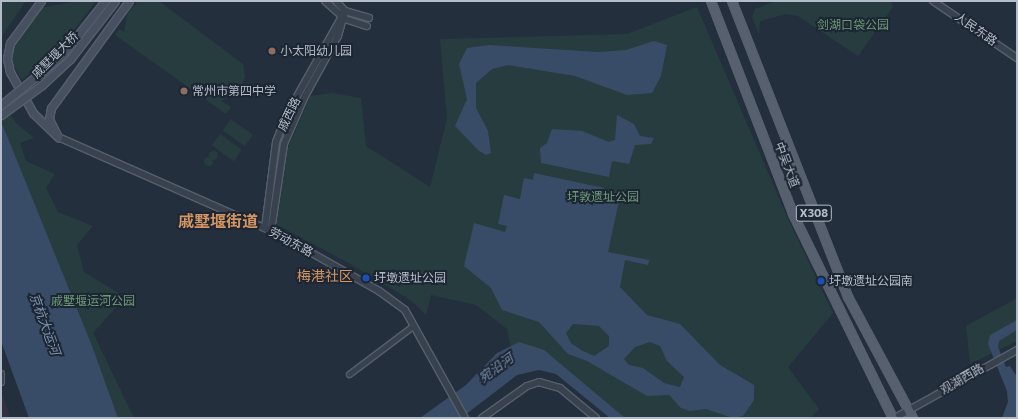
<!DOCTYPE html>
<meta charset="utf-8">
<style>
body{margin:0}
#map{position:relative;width:1018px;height:419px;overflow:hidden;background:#242f3e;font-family:Commissioner,"Noto Sans SC",sans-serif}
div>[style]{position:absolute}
.medical>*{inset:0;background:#32303f}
.green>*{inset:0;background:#263c3f;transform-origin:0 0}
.round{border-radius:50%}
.water>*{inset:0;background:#394c67}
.roads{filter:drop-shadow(1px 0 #565f6c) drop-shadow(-1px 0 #565f6c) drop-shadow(0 1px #565f6c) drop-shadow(0 -1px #565f6c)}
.minor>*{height:5px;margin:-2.5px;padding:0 2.5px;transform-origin:2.5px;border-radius:2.5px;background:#38414e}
.tertiary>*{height:6px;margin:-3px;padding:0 3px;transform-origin:3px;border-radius:3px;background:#38414e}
.secondary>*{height:7px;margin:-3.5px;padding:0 3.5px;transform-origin:3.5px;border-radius:3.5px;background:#465061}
.primary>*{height:8px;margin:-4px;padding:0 4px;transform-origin:4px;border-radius:4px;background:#56606e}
.bridges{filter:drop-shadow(1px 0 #565f6c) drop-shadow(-1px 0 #565f6c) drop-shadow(0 1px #565f6c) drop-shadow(0 -1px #565f6c)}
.secondary-bridge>*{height:7px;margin:-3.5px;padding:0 3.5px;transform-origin:3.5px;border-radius:3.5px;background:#465061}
.dots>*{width:11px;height:11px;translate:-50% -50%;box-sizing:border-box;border:2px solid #1d2633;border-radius:50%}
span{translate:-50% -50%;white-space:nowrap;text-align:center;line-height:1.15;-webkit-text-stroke:4px #1d2633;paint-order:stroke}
.shield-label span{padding:1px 3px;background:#1d2633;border:1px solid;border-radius:3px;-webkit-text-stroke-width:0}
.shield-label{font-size:11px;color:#b4bcc9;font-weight:700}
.park-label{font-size:12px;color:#6b9a76}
.street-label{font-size:12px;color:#b4bcc9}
.poi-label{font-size:12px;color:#b4bcc9}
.left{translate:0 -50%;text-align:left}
.water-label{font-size:13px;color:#7c92b1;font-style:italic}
.quarter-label{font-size:14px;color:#d59563}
.district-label{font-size:16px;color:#d59563;font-weight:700}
.frame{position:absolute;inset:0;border:2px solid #b4bcc9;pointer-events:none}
</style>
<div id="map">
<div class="medical">
<div style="clip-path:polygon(1px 392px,11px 418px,1px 418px)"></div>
</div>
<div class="green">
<div style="clip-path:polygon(1px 1px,26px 1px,1px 37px)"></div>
<div style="clip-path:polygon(79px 1px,96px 1px,64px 43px,22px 80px,12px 63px,14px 44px,39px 8px)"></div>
<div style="clip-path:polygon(159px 1px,243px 64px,245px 77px,240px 89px,221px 101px,231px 107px,226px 114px,115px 35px,119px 29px,124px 32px,127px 14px,137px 2px)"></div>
<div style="clip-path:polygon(776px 1px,891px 1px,893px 7px,858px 56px,798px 16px,786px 14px,760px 21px,759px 34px,752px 17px,755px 9px)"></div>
<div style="clip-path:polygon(697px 7px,788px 219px,833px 313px,788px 367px,819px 409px,811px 418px,620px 418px,539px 358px,514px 364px,507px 329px,476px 305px,431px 295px,426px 315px,412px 301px,347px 262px,277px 225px,275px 216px,286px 153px,310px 96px,332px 93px,361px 98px,366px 146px,430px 187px,447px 118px,440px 39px,627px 34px)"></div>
<div style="clip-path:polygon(1px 99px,15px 122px,34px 138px,20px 143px,26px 161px,55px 174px,46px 188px,58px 212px,93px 226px,77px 245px,84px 272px,125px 297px,93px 333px,134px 418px,118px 418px,11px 147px,1px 120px)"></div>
<div style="left:231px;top:119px;width:27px;height:14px;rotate:36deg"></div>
<div style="left:220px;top:134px;width:27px;height:14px;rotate:36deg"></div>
<div class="round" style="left:208.5px;top:150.5px;width:9px;height:9px"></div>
<div class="round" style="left:203.5px;top:156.5px;width:9px;height:9px"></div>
<div style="clip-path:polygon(1017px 298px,1017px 341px,970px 364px,966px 326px)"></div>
</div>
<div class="water">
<div style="clip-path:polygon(654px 41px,667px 45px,661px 76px,652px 93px,627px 95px,575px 76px,508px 65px,492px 69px,476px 83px,476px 108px,488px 131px,491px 153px,486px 155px,478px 150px,455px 126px,467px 99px,459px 64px,467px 48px,489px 45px,598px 52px,626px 50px)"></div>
<div style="clip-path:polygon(617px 115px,634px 124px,640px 136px,654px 138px,651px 144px,635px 145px,629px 164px,612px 161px,609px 177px,541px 163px,540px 148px,547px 143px,552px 129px,582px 131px,609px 142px,615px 140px)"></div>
<div style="clip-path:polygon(1px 121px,92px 346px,118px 418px,29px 418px,1px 341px)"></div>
<div style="clip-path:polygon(evenodd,534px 173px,604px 188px,603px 192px,620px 196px,608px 252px,649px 260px,648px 265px,625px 260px,620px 287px,647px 315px,680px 324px,720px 365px,754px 385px,754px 400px,743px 416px,733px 418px,706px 409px,690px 411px,681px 408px,669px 395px,647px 396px,587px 361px,568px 354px,539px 322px,502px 310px,491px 288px,464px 266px,474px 223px,505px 232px,507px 226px,498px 224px,504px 195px,520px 199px,524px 178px,533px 180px,534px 173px,573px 324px,599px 326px,609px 336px,609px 346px,594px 356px,581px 350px,571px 343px,566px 333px,573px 324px,534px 173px,650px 342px,660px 346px,667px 361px,684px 377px,680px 387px,664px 383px,643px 368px,629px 365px,624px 359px,635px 347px,650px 342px)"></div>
<div style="clip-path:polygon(1017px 320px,1017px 330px,999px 341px,998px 347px,1006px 367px,1010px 366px,1017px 377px,1017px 418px,1002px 418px,1008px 402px,1007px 391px,988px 344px,990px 335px)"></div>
<div style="clip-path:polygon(519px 342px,544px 350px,625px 418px,610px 418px,556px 374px,539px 370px,517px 375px,461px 418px,420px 418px,466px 385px,497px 353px)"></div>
</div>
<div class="roads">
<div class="minor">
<div style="left:1px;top:373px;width:9px;rotate:90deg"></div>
<div style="left:349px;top:374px;width:81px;rotate:-37deg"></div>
</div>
<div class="tertiary">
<div style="left:325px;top:1px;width:27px;rotate:42deg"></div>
<div style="left:345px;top:19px;width:23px;rotate:18deg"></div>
<div style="left:336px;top:1px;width:13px;rotate:48deg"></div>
<div style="left:345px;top:11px;width:25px;rotate:16deg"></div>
<div style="left:933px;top:1px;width:102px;rotate:34.2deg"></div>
<div style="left:58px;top:137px;width:243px;rotate:23.8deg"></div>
<div style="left:280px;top:235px;width:114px;rotate:29.5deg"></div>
<div style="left:379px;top:291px;width:32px;rotate:36deg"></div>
<div style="left:405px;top:310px;width:124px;rotate:60.9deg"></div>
<div style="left:265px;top:228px;width:87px;rotate:-82.7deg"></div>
<div style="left:276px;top:142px;width:28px;rotate:-69deg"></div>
<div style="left:286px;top:116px;width:120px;rotate:-60.7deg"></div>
<div style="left:271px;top:231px;width:88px;rotate:-81.5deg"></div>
<div style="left:284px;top:144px;width:52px;rotate:-66.4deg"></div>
<div style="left:305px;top:96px;width:68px;rotate:-61.2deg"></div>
<div style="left:338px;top:36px;width:26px;rotate:-74deg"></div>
<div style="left:482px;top:418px;width:55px;rotate:-35.4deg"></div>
<div style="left:527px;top:386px;width:13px;rotate:-18deg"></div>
<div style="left:539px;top:382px;width:22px;rotate:16deg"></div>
<div style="left:560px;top:388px;width:47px;rotate:39.8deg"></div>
<div style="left:895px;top:418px;width:140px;rotate:-29.1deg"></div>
</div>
<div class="secondary">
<div style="left:41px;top:1px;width:52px;rotate:126.4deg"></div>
<div style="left:10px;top:43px;width:16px;rotate:101deg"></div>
<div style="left:7px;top:59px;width:13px;rotate:77deg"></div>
<div style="left:10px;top:72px;width:47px;rotate:60.7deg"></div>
<div style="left:33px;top:113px;width:35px;rotate:44deg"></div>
<div style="left:57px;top:135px;width:18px;rotate:-117deg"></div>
<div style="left:49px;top:119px;width:11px;rotate:-80deg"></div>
<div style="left:51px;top:108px;width:132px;rotate:-53.9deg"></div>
</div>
<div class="primary">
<div style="left:711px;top:1px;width:228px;rotate:68.9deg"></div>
<div style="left:793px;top:214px;width:227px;rotate:63.9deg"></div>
<div style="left:732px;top:1px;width:318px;rotate:68.6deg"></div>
<div style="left:848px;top:297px;width:137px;rotate:61.8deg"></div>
</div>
</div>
<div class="bridges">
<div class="secondary-bridge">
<div style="left:1px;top:105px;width:79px;rotate:-39.3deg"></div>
<div style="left:62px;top:55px;width:69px;rotate:-51.5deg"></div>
<div style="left:1px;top:115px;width:51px;rotate:-36.2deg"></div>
<div style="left:42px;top:85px;width:38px;rotate:-43deg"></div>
<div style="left:70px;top:59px;width:73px;rotate:-52.2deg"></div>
</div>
</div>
<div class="dots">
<div style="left:272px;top:51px;background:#8d6e63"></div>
<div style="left:184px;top:91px;background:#8d6e63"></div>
<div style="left:366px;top:278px;background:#1a4fb4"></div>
<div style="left:821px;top:281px;background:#1a4fb4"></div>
</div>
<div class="shield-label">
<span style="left:814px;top:213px">X308</span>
</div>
<div class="park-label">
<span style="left:853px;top:25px">剑湖口袋公园</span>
<span style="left:603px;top:197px">圩敦遗址公园</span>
<span style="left:93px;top:301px">戚墅堰运河公园</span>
</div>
<div class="street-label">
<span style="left:976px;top:29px;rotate:35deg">人民东路</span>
<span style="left:55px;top:55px;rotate:-45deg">戚墅堰大桥</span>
<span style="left:289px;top:114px;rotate:-64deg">戚西路</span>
<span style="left:787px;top:165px;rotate:69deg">中吴大道</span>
<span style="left:291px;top:242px;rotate:28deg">劳动东路</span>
<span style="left:962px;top:379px;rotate:-30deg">观湖西路</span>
</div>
<div class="poi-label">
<span class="left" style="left:280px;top:51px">小太阳幼儿园</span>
<span class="left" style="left:192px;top:91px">常州市第四中学</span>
<span class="left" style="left:374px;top:278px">圩墩遗址公园</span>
<span class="left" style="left:829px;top:281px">圩墩遗址公园南</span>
</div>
<div class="water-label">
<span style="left:45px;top:324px;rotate:70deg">京杭大运河</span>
<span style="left:496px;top:368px;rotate:-36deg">宛沿河</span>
</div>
<div class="quarter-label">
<span style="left:325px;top:276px">梅港社区</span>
</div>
<div class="district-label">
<span style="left:218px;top:221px">戚墅堰街道</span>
</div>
<div class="frame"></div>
</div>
